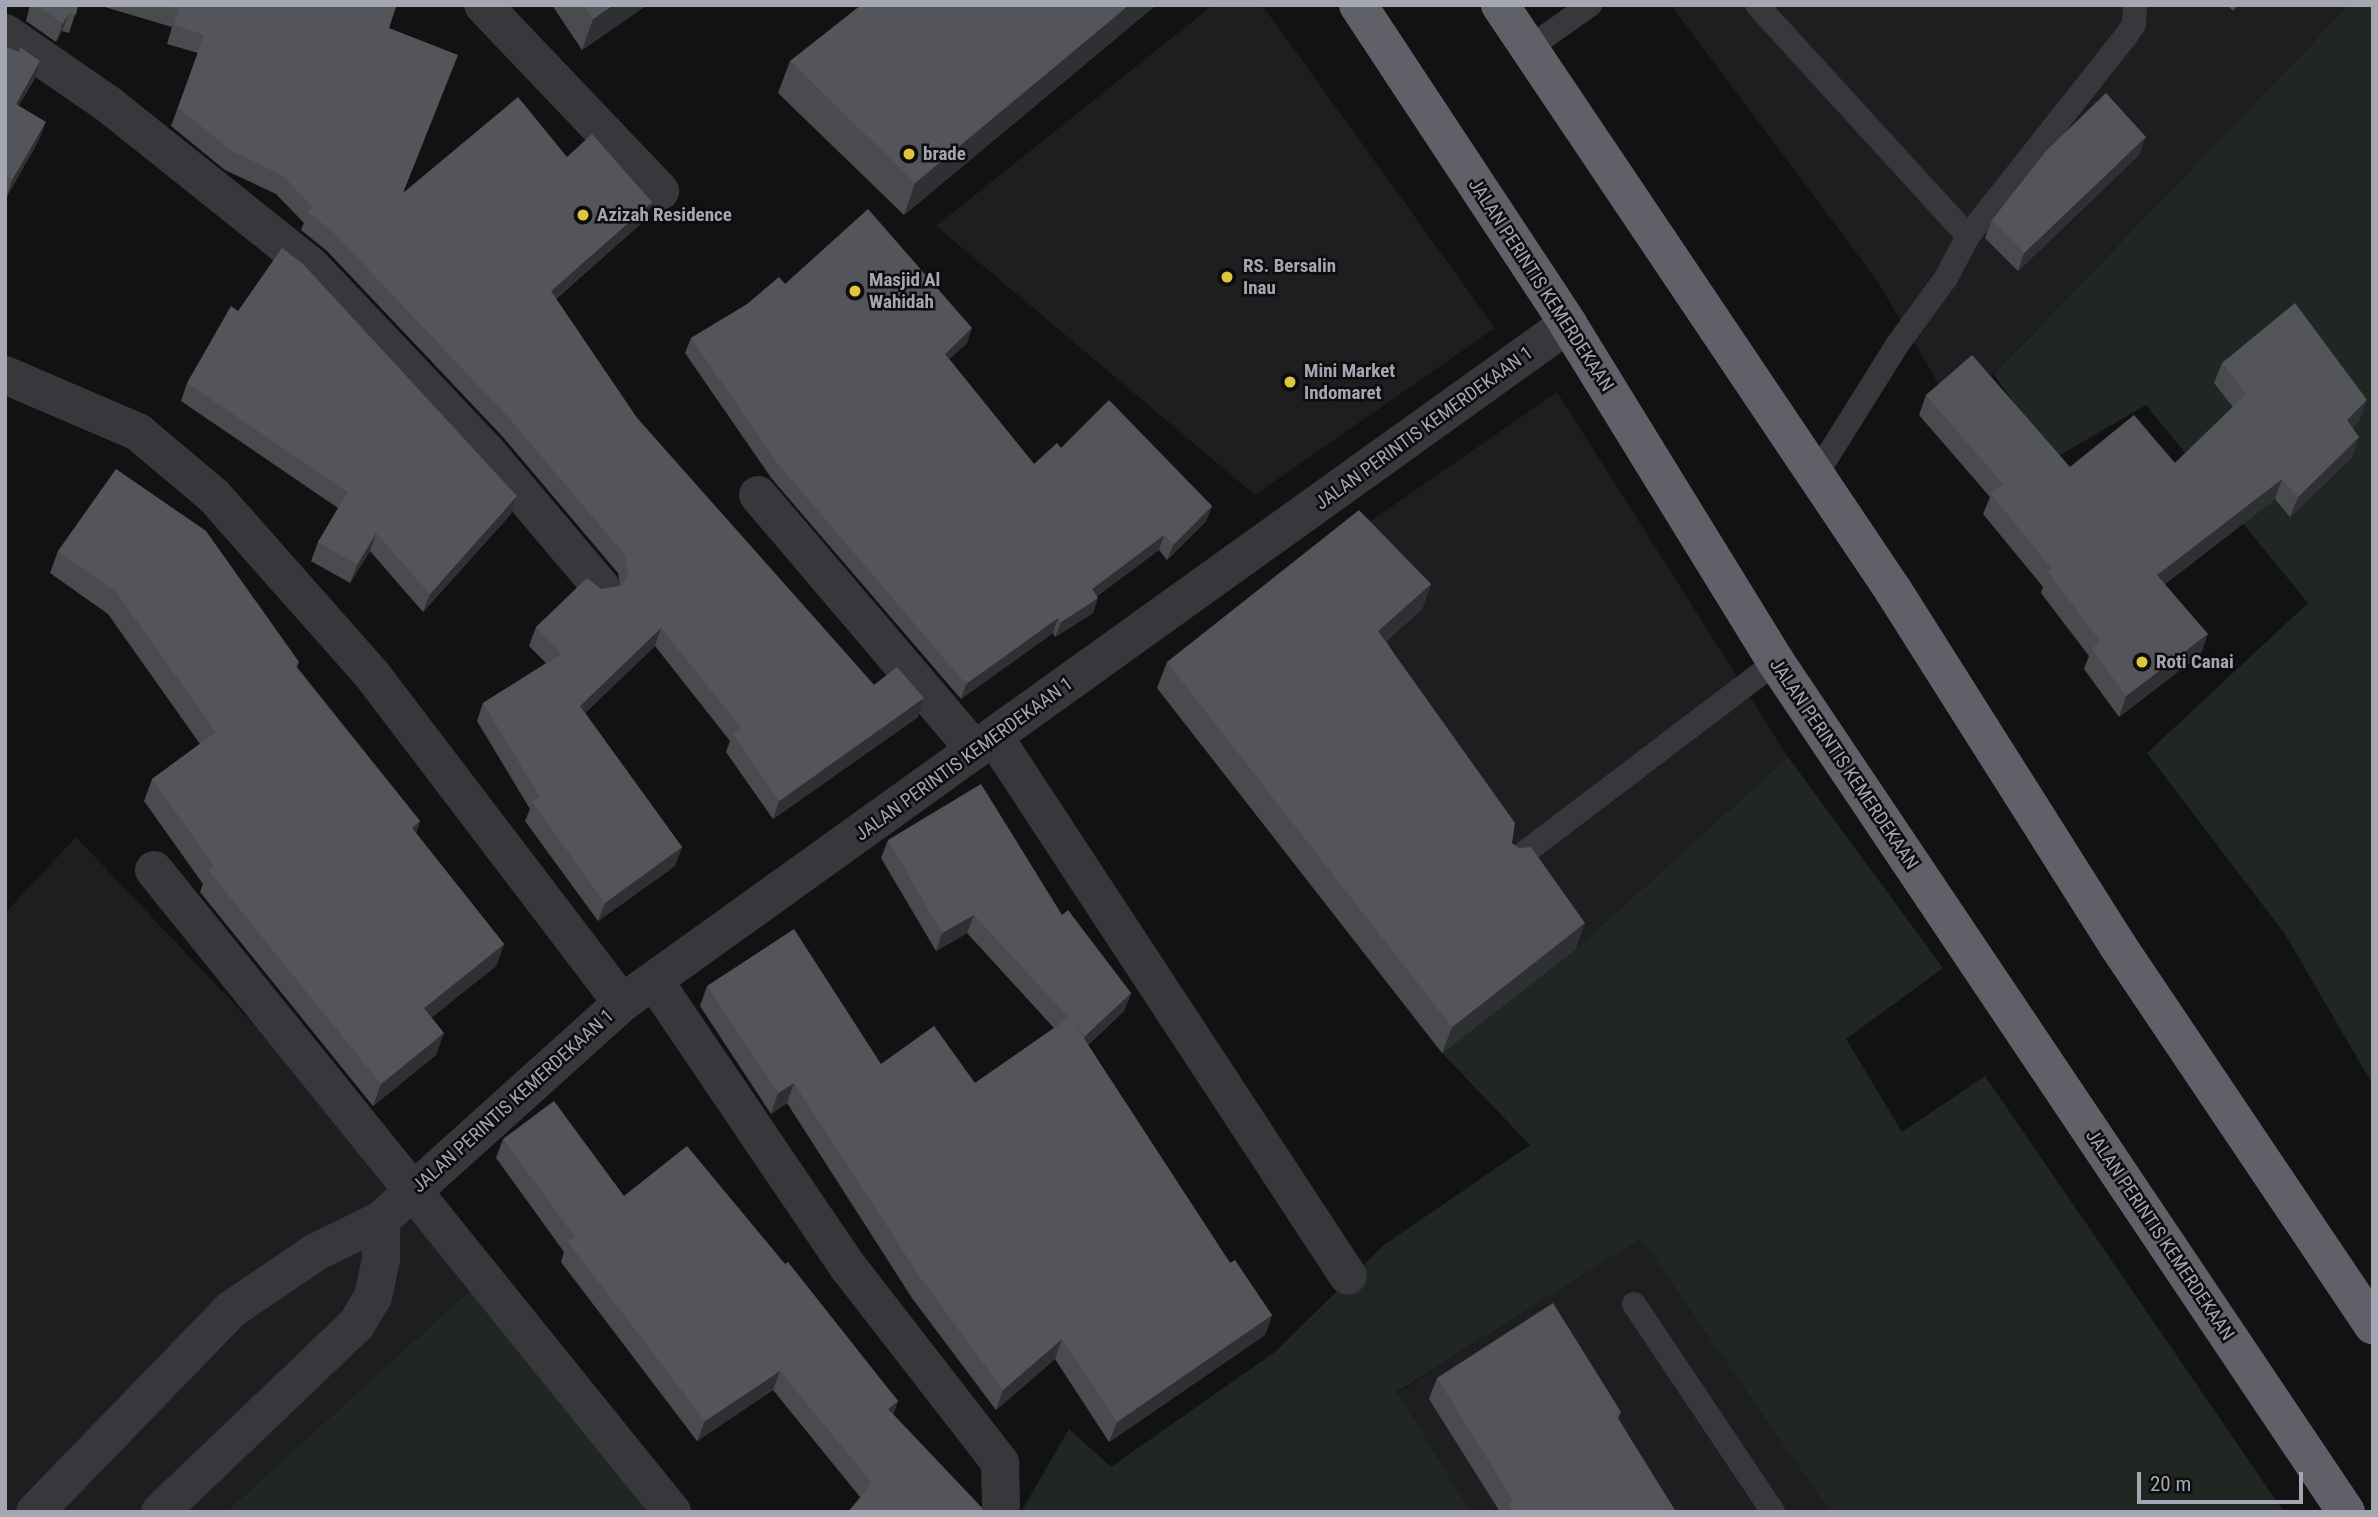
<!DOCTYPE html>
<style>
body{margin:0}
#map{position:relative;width:2378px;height:1517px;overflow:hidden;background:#121213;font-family:"Roboto Condensed",sans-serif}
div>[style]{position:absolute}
.built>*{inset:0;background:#1e1e20}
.green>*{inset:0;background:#202723}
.lane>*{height:24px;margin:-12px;padding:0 12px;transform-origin:12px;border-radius:12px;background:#38383c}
.street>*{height:38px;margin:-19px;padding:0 19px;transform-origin:19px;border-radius:19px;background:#38383c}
.highway>*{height:38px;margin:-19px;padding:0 19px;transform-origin:19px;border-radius:19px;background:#606068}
.wall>*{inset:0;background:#4a4b4f}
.shaded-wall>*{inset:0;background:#2f3033}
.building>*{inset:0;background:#53555a}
.dots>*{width:19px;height:19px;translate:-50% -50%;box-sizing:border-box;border:4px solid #0d0d0e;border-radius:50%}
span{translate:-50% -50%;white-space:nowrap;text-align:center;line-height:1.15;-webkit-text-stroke:5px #0d0d0e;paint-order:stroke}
.poi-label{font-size:19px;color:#a4a6b2;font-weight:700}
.left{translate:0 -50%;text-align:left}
.street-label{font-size:19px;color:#a4a6b2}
.frame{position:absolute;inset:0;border:7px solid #a4a6b2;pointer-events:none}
.scale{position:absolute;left:2137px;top:1472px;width:166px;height:32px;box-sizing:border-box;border:4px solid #a4a6b2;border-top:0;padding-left:9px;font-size:21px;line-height:24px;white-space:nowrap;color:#a4a6b2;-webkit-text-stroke:5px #0d0d0e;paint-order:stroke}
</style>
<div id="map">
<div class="built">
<div style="clip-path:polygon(1213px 5px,1262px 5px,1495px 328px,1255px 495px,936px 226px)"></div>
<div style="clip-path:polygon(1671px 5px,2349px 5px,1956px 413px,1877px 281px)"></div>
<div style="clip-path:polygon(1557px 392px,1788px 757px,1576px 949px,1442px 1053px,1157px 688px,1349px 536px)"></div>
<div style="clip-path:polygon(76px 837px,489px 1273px,226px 1512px,5px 1512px,5px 913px)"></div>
<div style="clip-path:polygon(1641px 1237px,1830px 1512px,1471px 1512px,1397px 1393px)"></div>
</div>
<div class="green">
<div style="clip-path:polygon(2349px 5px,2373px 5px,2373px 1085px,2285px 934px,2147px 753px,2308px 603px,2146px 405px,2053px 459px,1994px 374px)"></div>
<div style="clip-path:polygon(1788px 757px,1943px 968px,1846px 1039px,1902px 1132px,1985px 1076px,2284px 1512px,1830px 1512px,1641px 1238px,1397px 1392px,1471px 1512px,1021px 1512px,1069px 1429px,1111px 1467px,1275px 1352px,1384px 1245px,1530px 1145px,1442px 1053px,1576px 949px)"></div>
<div style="clip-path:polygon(489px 1273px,688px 1512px,226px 1512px)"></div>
</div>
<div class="lane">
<div style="left:1757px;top:5px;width:313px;rotate:47.6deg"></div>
<div style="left:1529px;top:48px;width:75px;rotate:-35.2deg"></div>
<div style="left:1814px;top:478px;width:157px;rotate:-58deg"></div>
<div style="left:1897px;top:345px;width:83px;rotate:-53.8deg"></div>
<div style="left:1946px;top:278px;width:47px;rotate:-62.4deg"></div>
<div style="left:1968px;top:236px;width:255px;rotate:-51.7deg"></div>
<div style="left:2126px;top:36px;width:14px;rotate:-56deg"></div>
<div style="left:2134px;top:24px;width:19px;rotate:-87deg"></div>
<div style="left:1515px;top:860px;width:328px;rotate:-37.2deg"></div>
<div style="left:1634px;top:1304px;width:250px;rotate:56.2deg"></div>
</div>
<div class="street">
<div style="left:483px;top:5px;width:257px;rotate:46.4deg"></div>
<div style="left:5px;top:33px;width:125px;rotate:34.6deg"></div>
<div style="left:108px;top:104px;width:260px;rotate:38.6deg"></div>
<div style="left:311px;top:266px;width:255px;rotate:46.6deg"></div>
<div style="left:486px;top:451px;width:178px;rotate:49.8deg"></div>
<div style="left:5px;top:375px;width:145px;rotate:23.2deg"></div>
<div style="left:138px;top:432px;width:99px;rotate:40.1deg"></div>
<div style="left:214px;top:496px;width:240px;rotate:48.5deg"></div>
<div style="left:373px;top:676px;width:411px;rotate:52.7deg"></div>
<div style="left:758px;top:495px;width:333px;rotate:49.6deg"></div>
<div style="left:995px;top:738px;width:643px;rotate:56.73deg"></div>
<div style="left:154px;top:870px;width:825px;rotate:51.1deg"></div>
<div style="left:655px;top:982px;width:346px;rotate:55.9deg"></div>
<div style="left:849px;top:1268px;width:247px;rotate:52.2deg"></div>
<div style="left:1000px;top:1463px;width:42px;rotate:88.6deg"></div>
<div style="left:35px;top:1512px;width:283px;rotate:-45.9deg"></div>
<div style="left:232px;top:1309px;width:102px;rotate:-34.2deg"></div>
<div style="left:316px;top:1252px;width:72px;rotate:-26.2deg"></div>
<div style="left:381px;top:1220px;width:324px;rotate:-42deg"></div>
<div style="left:622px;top:1003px;width:1164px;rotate:-35.67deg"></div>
<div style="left:160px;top:1512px;width:271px;rotate:-43.7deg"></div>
<div style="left:356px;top:1325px;width:33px;rotate:-59deg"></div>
<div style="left:373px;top:1297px;width:39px;rotate:-78deg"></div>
<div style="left:381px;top:1259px;width:39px;rotate:-90deg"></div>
</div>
<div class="highway">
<div style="left:1358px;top:5px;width:382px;rotate:56.6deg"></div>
<div style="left:1568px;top:324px;width:397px;rotate:58.4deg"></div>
<div style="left:1776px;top:662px;width:1023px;rotate:56.15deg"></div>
<div style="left:1500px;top:5px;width:705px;rotate:56.11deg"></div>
<div style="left:1893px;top:590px;width:421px;rotate:57.7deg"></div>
<div style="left:2118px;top:946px;width:457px;rotate:56.1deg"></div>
</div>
<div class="wall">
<div style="clip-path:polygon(30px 5px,78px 5px,69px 33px,62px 31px,56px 42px,26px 21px)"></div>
<div style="clip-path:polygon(98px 5px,390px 5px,389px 28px,404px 192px,567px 157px,652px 202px,645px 220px,556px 299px,637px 418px,874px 685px,918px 717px,773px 819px,726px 752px,730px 741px,655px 646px,585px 713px,682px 847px,675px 866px,598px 921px,525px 821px,530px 809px,477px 721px,483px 703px,546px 663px,529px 646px,536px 627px,601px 589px,620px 586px,618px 573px,502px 436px,327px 251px,301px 230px,304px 223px,276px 194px,225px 170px,171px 126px,198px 53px,167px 44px,172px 27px)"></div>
<div style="clip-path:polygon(552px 5px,647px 5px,582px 50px)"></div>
<div style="clip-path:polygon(1156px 5px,904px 215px,778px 93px,790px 61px)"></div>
<div style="clip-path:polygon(2227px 5px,2238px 5px,2233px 11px)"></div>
<div style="clip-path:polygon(5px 46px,34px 80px,18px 106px,39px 140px,6px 198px)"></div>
<div style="clip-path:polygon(2139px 155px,2018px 271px,1985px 238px,1992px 220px)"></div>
<div style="clip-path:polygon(785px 284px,967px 343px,949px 359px,1034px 464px,1061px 448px,1212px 506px,1206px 521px,1167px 560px,1159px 550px,1097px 596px,1093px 613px,1055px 637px,1053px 633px,961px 699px,772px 479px,685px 353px,691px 338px)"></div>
<div style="clip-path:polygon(2222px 363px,2360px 420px,2352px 428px,2359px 437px,2352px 457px,2290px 517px,2275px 499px,2165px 584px,2201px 654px,2119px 717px,2084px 669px,2089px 656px,2041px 593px,2043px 587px,1983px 514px,1990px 497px,1919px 415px,1926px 395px,2070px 467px,2175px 463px,2233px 407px,2214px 383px)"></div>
<div style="clip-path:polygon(187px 383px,511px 514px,423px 612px,370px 551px,350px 583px,311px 561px,318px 542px,338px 508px,181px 401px)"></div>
<div style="clip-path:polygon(58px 551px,299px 662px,297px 667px,420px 821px,416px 833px,504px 944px,496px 966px,432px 1017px,436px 1055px,373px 1106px,200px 892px,203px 884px,144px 801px,152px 779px,200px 744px,108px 614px,50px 573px)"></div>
<div style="clip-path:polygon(1431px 584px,1422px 609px,1386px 641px,1512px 843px,1576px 949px,1442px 1053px,1157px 688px,1167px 662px)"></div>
<div style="clip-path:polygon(888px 840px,1062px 915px,1131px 993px,1124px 1011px,1088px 1045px,1230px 1263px,1272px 1315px,1265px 1335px,1109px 1442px,1055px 1359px,996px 1410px,912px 1298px,787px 1103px,771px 1114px,700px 1006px,707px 986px,881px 1064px,975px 1083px,1054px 1028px,967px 933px,936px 951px,881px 858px)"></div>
<div style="clip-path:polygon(503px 1139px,624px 1196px,785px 1264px,898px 1401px,893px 1414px,983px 1509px,860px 1497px,773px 1390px,697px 1441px,561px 1262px,564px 1252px,496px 1158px)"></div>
<div style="clip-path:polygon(1437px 1378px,1621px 1412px,1618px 1419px,1676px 1512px,1500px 1512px,1429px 1399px)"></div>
</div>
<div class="shaded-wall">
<div style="clip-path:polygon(613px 5px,647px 5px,582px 50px,593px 19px)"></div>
<div style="clip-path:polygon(1129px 5px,1156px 5px,904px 215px,915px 183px)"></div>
<div style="clip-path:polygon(69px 13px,62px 31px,56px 42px,63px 23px)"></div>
<div style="clip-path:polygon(40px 61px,34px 80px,9px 122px,16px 104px)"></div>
<div style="clip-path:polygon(46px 122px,39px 140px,6px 198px,12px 180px)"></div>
<div style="clip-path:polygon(2146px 137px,2139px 155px,2018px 271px,2024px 253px)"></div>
<div style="clip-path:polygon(652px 202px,645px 220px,544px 309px,551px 291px)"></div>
<div style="clip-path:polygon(972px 328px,967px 343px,939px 369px,945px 354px)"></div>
<div style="clip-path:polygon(2367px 400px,2360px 420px,2339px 440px,2347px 420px)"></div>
<div style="clip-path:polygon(2359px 437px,2352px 457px,2290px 517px,2298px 497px)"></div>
<div style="clip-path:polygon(2282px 479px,2275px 499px,2150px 595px,2157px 575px)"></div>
<div style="clip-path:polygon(517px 496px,511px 514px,423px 612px,430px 594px)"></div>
<div style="clip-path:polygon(1212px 506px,1206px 521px,1167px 560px,1173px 545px)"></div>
<div style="clip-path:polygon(376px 533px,370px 551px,350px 583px,357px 565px)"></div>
<div style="clip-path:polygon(1164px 535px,1159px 550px,1087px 604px,1092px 589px)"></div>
<div style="clip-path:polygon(1431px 584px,1422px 609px,1368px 656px,1378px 631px)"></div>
<div style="clip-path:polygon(1098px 598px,1093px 613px,1055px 637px,1061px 622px)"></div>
<div style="clip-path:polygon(1058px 618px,1053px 633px,961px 699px,966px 684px)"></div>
<div style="clip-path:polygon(661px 628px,655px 646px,573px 724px,580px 706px)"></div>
<div style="clip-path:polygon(2208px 634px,2201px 654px,2119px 717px,2126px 696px)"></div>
<div style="clip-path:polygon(924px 698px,918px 717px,773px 819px,779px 801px)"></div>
<div style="clip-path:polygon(420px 821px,412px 843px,412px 828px)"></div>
<div style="clip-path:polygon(682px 847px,675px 866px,598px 921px,605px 903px)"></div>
<div style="clip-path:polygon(974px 915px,967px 933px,936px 951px,942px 933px)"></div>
<div style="clip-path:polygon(1585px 923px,1576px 949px,1442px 1053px,1452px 1027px)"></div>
<div style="clip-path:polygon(504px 944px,496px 966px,416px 1030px,424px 1008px)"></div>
<div style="clip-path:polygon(1131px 993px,1124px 1011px,1078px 1054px,1085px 1036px)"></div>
<div style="clip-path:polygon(444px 1033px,436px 1055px,373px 1106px,381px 1084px)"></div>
<div style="clip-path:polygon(794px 1083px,787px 1103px,771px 1114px,778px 1093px)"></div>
<div style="clip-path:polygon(1272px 1315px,1265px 1335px,1109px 1442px,1117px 1422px)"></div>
<div style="clip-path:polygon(1062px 1339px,1055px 1359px,996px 1410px,1003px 1390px)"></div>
<div style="clip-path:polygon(780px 1371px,773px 1390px,697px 1441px,705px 1421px)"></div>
<div style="clip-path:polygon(898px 1401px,891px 1421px,888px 1409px)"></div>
</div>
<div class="building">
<div style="clip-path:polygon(36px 5px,78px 5px,76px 15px,69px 13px,63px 23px)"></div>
<div style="clip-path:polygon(166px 5px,390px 5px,396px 7px,389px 28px,458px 55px,403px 193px,518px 97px,567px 157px,592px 134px,652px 202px,551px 291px,637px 418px,874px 685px,897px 667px,924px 698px,779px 801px,733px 734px,741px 728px,661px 628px,580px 706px,682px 847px,605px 903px,532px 802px,540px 797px,483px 703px,562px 654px,536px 627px,587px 578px,601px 589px,621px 586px,628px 575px,625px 555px,509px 418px,334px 233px,308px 212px,312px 206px,282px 175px,232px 151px,178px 108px,204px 35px,174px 25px,179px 9px)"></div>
<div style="clip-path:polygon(584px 5px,613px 5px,593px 19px)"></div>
<div style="clip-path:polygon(861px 5px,1129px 5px,915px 183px,790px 61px)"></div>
<div style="clip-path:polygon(5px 46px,19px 52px,20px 47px,40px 61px,16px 104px,46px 122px,12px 180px,5px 174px)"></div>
<div style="clip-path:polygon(2106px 93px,2146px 137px,2024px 253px,1992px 220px,2046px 151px)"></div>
<div style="clip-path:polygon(868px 209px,972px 328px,945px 354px,1034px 464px,1057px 443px,1061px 448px,1109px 400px,1212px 506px,1173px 545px,1164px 535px,1092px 589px,1098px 598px,1061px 622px,1058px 618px,966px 684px,778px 464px,691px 338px,747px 304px,779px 277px,785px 284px)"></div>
<div style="clip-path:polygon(282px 248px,303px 264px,517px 496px,430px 594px,376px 533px,357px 565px,318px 542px,348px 492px,187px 383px,231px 306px,238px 311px)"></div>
<div style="clip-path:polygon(2295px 303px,2367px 400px,2347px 420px,2359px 437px,2298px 497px,2282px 479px,2157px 575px,2208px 634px,2126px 696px,2092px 649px,2100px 641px,2048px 572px,2052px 569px,1991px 494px,2003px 484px,1926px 395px,1972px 355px,2070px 467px,2134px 415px,2175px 463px,2246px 394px,2222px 363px)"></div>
<div style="clip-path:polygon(116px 469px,206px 531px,299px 662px,294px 665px,420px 821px,412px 828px,504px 944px,424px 1008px,444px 1033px,381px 1084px,208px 870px,214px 866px,152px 779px,216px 732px,116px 592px,58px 551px)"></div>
<div style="clip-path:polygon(1359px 510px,1431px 584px,1378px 631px,1515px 823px,1512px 843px,1519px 848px,1531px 847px,1585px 923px,1452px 1027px,1167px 662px)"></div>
<div style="clip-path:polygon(981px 784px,1062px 915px,1068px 910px,1131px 993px,1085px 1036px,1076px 1026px,1070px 1017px,1069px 1018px,974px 915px,942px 933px,888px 840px)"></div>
<div style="clip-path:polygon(794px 929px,881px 1064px,934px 1026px,975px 1083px,1070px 1017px,1230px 1263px,1235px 1260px,1272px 1315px,1117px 1422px,1062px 1339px,1003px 1390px,920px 1277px,794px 1083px,778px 1093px,707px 986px)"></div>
<div style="clip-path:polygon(554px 1101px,624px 1196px,687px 1146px,785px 1264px,788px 1262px,898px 1401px,888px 1409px,983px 1509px,982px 1512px,848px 1512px,872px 1483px,780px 1371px,705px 1421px,568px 1242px,575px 1237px,503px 1139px)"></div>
<div style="clip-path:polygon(1553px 1303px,1621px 1412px,1616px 1415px,1676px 1512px,1513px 1512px,1508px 1504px,1513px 1500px,1437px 1378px)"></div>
</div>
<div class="dots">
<div style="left:909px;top:154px;background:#dec63f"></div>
<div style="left:583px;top:215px;background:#dec63f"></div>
<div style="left:1227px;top:277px;background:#dec63f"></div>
<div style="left:855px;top:291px;background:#dec63f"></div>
<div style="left:1290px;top:382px;background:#dec63f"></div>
<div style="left:2142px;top:662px;background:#dec63f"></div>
</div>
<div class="poi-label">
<span class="left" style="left:923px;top:154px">brade</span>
<span class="left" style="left:597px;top:215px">Azizah Residence</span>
<span class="left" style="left:1243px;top:277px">RS. Bersalin<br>Inau</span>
<span class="left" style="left:869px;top:291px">Masjid Al<br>Wahidah</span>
<span class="left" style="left:1304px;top:382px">Mini Market<br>Indomaret</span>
<span class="left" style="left:2156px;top:662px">Roti Canai</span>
</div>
<div class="street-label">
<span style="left:1541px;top:285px;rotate:57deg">JALAN PERINTIS KEMERDEKAAN</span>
<span style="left:1424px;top:428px;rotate:-36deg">JALAN PERINTIS KEMERDEKAAN 1</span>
<span style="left:964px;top:759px;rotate:-36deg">JALAN PERINTIS KEMERDEKAAN 1</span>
<span style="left:1844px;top:764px;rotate:56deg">JALAN PERINTIS KEMERDEKAAN</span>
<span style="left:513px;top:1101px;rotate:-42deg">JALAN PERINTIS KEMERDEKAAN 1</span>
<span style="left:2160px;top:1235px;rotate:56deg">JALAN PERINTIS KEMERDEKAAN</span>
</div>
<div class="frame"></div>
<div class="scale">20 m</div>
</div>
